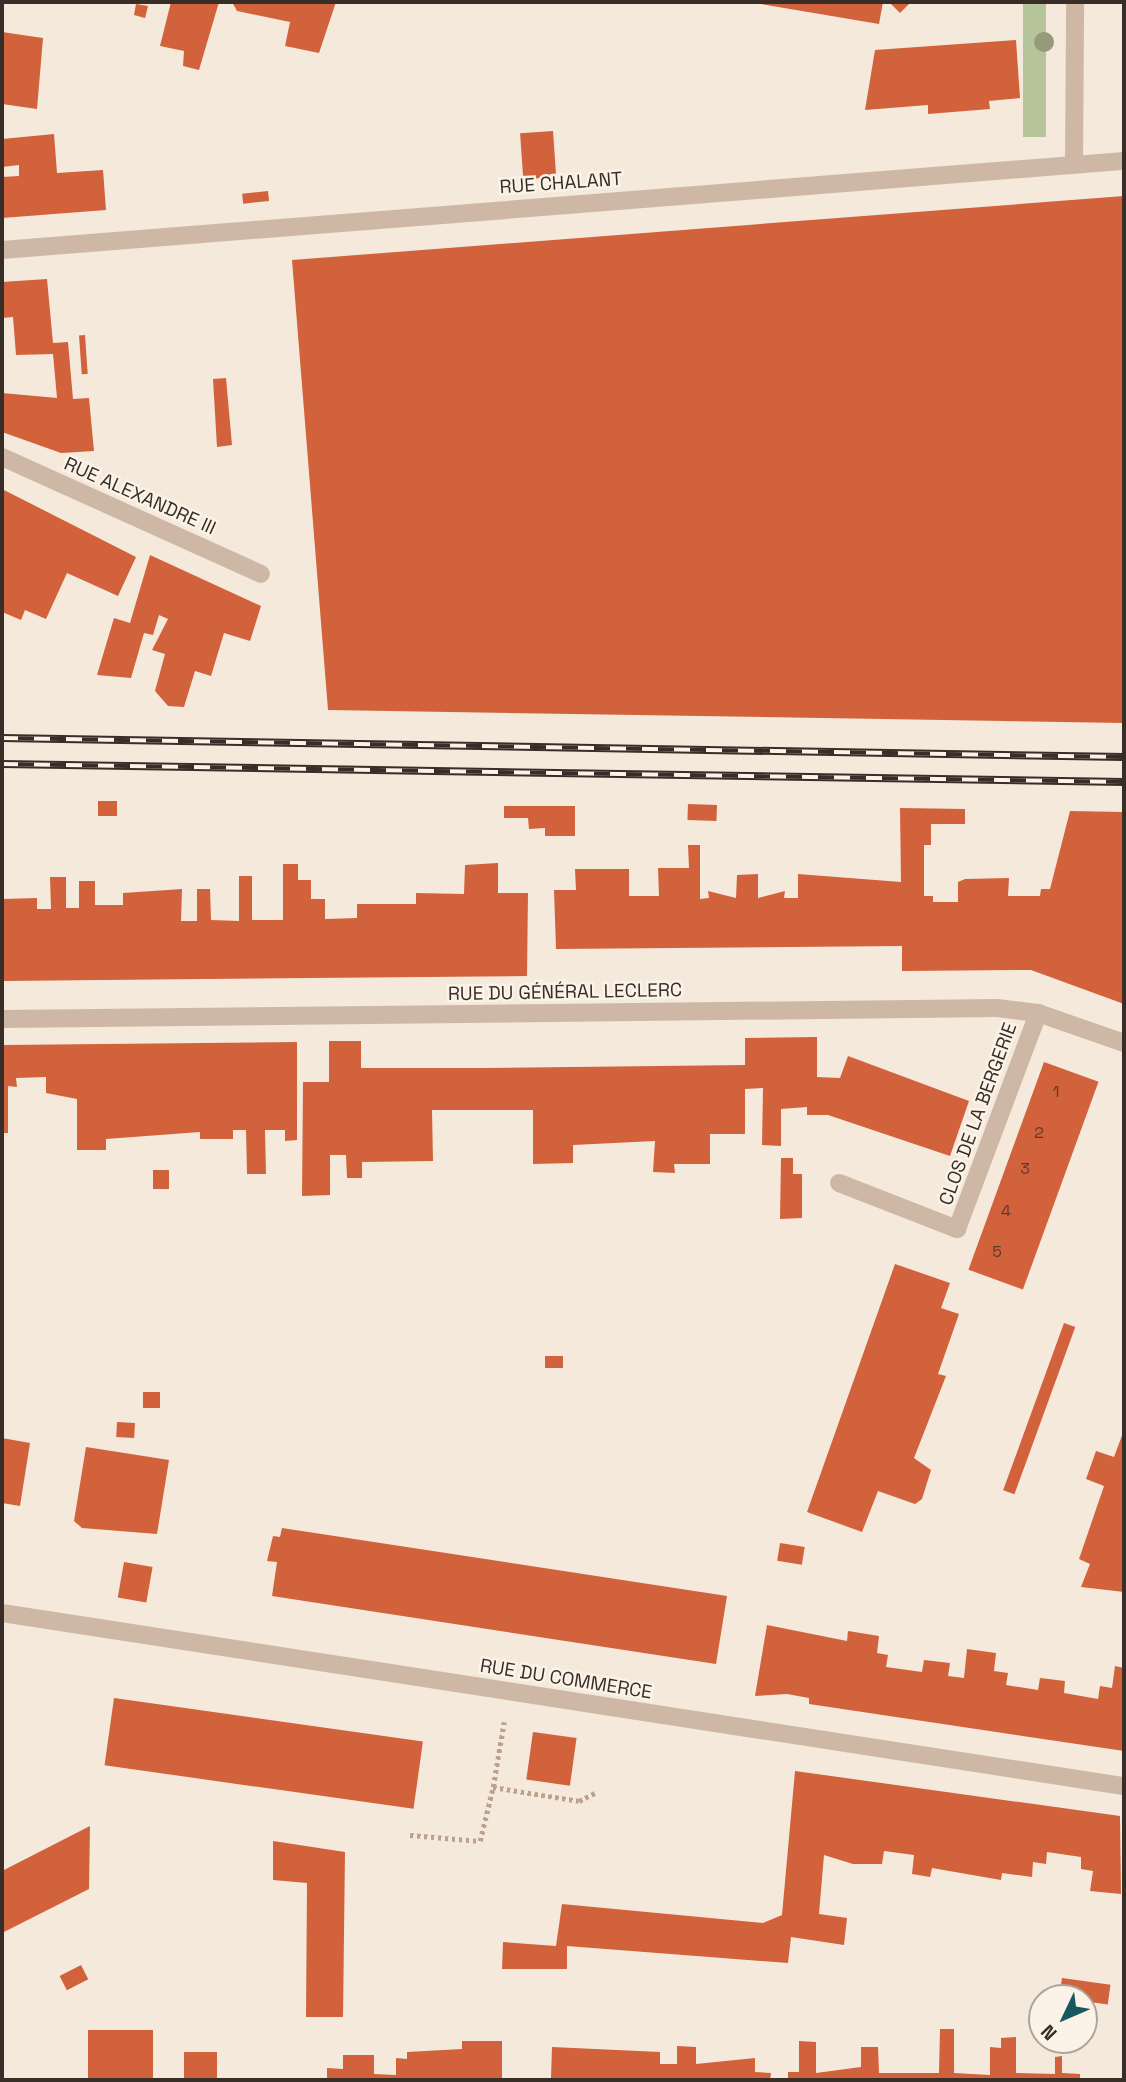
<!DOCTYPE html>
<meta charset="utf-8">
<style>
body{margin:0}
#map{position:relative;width:1126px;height:2082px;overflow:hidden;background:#f4e9db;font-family:"Space Grotesk",sans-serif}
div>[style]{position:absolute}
.green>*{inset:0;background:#b5c599;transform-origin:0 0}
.building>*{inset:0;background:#d2623b;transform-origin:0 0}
.path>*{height:4.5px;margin-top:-2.25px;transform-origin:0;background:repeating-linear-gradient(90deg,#baa28f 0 3.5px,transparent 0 7px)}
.lane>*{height:18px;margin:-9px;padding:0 9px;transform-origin:9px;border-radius:9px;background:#ceb8a5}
.street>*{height:18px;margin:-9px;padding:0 9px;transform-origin:9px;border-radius:9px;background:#ceb8a5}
.rail>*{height:8px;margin-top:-4px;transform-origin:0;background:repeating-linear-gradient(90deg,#fbf3e8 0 16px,#392d27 0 32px);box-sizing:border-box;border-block:2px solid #392d27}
.trees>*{width:20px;height:20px;margin:-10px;border-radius:50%;background:#959a79}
span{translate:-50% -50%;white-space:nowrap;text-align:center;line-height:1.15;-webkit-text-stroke:5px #fbf3e8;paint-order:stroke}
.number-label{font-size:16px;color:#5f3a2c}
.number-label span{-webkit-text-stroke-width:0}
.street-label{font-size:19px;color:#392d27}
.frame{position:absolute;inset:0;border:4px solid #392d27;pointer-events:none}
.north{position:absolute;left:1028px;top:1984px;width:70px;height:70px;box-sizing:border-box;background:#fbf3e8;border:2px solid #ada49b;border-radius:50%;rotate:226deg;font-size:19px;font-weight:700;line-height:28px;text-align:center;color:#392d27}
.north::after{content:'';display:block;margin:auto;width:24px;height:32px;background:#18595f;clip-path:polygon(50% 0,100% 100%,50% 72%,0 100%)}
</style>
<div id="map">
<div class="green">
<div style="left:1023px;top:2px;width:23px;height:135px"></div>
</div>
<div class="building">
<div style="clip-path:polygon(171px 2px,219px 2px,199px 70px,183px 66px,184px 51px,160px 46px)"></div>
<div style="clip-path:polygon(232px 2px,336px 2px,319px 53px,285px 46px,290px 22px,237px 11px)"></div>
<div style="clip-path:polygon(749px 2px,883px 2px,879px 24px)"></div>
<div style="clip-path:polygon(889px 2px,911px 2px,900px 13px)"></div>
<div style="clip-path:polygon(136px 4px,148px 6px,145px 18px,134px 15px)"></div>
<div style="clip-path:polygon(2px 32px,43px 38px,37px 109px,2px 104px)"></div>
<div style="clip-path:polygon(1016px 40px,1020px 98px,989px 101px,990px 109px,928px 114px,928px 105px,865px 110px,875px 50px)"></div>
<div style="left:553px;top:131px;width:46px;height:33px;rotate:86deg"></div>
<div style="clip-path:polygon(54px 134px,57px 173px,103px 170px,106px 210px,2px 218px,2px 177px,19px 176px,19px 165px,2px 167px,2px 139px)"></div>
<div style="left:268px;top:191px;width:10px;height:26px;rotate:84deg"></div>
<div style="clip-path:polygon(1124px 196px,1124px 723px,328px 710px,292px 260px)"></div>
<div style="clip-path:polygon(47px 279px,53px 343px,68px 342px,73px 399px,89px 398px,94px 451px,61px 453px,2px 432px,2px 393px,57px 398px,53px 354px,16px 355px,13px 317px,2px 318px,2px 282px)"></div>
<div style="left:85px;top:335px;width:39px;height:6px;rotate:86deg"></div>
<div style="clip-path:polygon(226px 378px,232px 445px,217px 447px,213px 379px)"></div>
<div style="clip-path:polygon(2px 489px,136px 557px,118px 596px,67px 573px,46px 619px,25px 610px,21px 620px,2px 612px)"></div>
<div style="clip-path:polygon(150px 555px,261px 606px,250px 641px,224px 633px,211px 676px,195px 671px,184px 707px,168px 706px,155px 691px,165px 654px,152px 650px,168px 619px,159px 615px,153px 635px,144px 633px,131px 678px,97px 675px,114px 618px,130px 623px)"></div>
<div style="left:98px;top:801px;width:19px;height:15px"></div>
<div style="left:688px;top:804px;width:29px;height:16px;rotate:2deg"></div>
<div style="clip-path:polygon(504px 806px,575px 806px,575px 836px,545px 836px,545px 828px,529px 829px,528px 818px,504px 818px)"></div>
<div style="clip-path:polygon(900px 808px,965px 809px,965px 824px,931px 824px,931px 845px,924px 845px,924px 896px,933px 896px,933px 902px,958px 902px,958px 882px,965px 879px,1009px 878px,1008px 896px,1040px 896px,1041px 889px,1050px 889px,1070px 811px,1124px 812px,1124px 1004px,1031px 970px,902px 971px,902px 946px,556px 949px,554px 890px,576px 890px,575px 869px,629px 869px,629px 896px,659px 896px,658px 868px,689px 868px,688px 845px,700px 845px,700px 899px,709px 898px,708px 891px,736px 898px,737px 875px,758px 874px,758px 898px,785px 891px,784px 898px,798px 898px,798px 874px,901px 882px)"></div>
<div style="clip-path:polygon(498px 863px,498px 893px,528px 893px,527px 976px,2px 981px,2px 899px,37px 898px,37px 909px,51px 909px,50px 877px,66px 877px,66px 908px,79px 908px,79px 881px,95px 881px,95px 905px,123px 905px,123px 893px,182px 889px,181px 921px,197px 921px,197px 889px,210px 889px,211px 920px,239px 921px,239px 876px,252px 876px,252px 920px,283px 920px,283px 864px,298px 864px,298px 880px,311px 880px,311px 899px,325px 899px,325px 919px,357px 918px,357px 904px,416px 904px,416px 893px,464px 894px,465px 865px)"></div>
<div style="clip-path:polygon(817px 1037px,817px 1077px,840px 1078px,848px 1056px,969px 1101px,950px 1156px,828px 1115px,807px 1115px,807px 1107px,781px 1109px,781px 1146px,762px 1145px,763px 1088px,745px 1089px,745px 1134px,710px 1134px,710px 1164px,674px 1164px,675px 1173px,653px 1172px,655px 1141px,573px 1145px,573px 1163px,533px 1164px,533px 1110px,432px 1110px,433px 1161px,362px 1162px,362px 1178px,347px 1178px,346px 1155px,330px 1155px,330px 1195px,302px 1196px,303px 1082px,329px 1082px,329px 1041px,361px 1041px,361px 1068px,484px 1068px,745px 1065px,745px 1038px)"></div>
<div style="clip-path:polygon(297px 1042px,297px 1140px,285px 1141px,285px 1130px,265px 1130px,266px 1174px,247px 1174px,246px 1130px,233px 1130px,233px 1139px,200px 1139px,200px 1132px,106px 1139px,106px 1150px,77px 1150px,77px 1099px,46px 1093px,46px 1077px,16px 1078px,17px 1087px,8px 1086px,8px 1133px,2px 1133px,2px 1045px)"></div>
<div style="left:1044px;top:1062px;width:58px;height:221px;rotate:20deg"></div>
<div style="clip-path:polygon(781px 1158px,793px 1158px,793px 1174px,802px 1174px,802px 1218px,780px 1219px)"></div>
<div style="left:153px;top:1170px;width:16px;height:19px"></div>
<div style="clip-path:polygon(895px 1264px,950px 1283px,941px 1308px,959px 1314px,938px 1374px,946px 1376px,914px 1458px,931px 1470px,922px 1499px,915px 1504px,878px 1491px,862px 1532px,807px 1512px)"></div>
<div style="left:1064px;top:1323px;width:12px;height:178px;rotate:20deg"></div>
<div style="left:563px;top:1356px;width:12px;height:18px;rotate:90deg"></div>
<div style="left:143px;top:1392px;width:17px;height:16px"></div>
<div style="left:117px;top:1422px;width:18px;height:15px;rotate:3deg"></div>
<div style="clip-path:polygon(1124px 1430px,1124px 1592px,1081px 1587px,1090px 1564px,1079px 1559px,1104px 1486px,1086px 1479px,1096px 1451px,1114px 1457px)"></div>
<div style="clip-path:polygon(2px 1438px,30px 1443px,20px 1506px,2px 1503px)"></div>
<div style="clip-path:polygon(86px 1447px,169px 1460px,157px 1534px,82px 1528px,74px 1521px)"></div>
<div style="clip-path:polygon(282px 1528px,727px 1596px,716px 1664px,272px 1596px,277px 1562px,267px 1561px,273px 1536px,280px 1537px)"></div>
<div style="left:780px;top:1543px;width:25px;height:18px;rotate:9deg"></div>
<div style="left:124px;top:1562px;width:29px;height:36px;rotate:10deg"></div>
<div style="clip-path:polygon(767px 1625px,847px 1641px,848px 1631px,879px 1636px,877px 1653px,888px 1655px,886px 1667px,922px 1672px,924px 1660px,950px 1663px,948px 1676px,964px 1678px,967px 1649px,996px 1653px,994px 1671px,1008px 1673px,1006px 1685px,1038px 1690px,1040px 1678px,1065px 1681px,1064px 1693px,1098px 1699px,1100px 1686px,1112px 1688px,1115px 1666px,1124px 1668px,1124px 1751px,809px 1704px,809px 1698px,787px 1694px,755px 1696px)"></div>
<div style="left:114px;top:1698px;width:312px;height:68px;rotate:8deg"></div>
<div style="left:533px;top:1732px;width:44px;height:48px;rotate:8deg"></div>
<div style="clip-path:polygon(795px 1771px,1120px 1816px,1121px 1894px,1090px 1891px,1093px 1871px,1081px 1869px,1081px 1857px,1047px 1852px,1046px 1864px,1033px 1862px,1032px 1877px,1002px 1873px,1001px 1880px,932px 1868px,930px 1877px,912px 1874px,914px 1855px,884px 1851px,882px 1864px,853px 1864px,824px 1855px,819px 1914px,847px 1918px,844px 1945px,791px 1937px,788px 1963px,567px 1946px,567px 1969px,502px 1969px,503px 1942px,556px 1946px,562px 1904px,763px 1923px,782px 1915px)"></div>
<div style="clip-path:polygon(90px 1826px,89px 1889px,2px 1933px,2px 1871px)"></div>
<div style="clip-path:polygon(273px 1841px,345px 1852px,343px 2017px,306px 2017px,307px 1883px,273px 1880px)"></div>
<div style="left:81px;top:1965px;width:16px;height:24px;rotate:63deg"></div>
<div style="left:1062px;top:1978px;width:49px;height:20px;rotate:8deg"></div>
<div style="clip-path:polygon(940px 2029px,954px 2029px,954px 2073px,990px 2075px,990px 2047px,1001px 2048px,1001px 2038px,1016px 2037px,1016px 2073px,1055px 2074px,1055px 2057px,1062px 2056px,1062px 2073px,1080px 2074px,1080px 2080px,788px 2080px,788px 2072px,799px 2072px,799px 2041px,816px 2042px,816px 2073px,861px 2067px,861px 2047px,878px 2047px,879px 2073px,939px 2073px)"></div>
<div style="left:88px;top:2030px;width:65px;height:50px"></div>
<div style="clip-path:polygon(462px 2041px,502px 2041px,502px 2078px,551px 2078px,552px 2047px,660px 2052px,660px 2064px,677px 2064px,677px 2046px,696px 2047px,696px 2064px,755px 2058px,755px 2072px,771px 2073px,770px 2080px,327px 2080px,327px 2068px,343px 2069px,343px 2055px,374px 2055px,374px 2074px,396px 2075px,396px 2058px,407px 2059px,407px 2052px,462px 2049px)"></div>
<div style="left:184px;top:2052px;width:33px;height:28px"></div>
</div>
<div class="path">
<div style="left:493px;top:1787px;width:66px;rotate:-80.4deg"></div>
<div style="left:410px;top:1835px;width:70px;rotate:4.9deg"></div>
<div style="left:480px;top:1841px;width:56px;rotate:-76.5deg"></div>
<div style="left:493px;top:1787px;width:87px;rotate:9.2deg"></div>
<div style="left:579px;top:1801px;width:20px;rotate:-27deg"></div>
</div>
<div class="lane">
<div style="left:839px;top:1183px;width:127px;rotate:21.3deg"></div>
<div style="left:957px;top:1229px;width:231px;rotate:-69.4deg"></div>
</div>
<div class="street">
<div style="left:1074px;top:164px;width:162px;rotate:-89.6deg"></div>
<div style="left:2px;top:250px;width:1126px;rotate:-4.54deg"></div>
<div style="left:2px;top:457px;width:284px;rotate:24.3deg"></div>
<div style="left:2px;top:1019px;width:995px;rotate:-0.63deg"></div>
<div style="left:997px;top:1008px;width:41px;rotate:7deg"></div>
<div style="left:1038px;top:1013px;width:91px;rotate:19.2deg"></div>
<div style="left:2px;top:1613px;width:1135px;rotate:8.77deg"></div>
</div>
<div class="rail">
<div style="left:2px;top:738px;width:1122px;rotate:0.97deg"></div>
<div style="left:2px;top:764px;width:1122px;rotate:0.92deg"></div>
</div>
<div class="trees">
<div style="left:1044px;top:42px"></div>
</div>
<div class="number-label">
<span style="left:1056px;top:1092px">1</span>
<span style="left:1039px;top:1133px">2</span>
<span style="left:1025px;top:1169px">3</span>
<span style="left:1006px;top:1211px">4</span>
<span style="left:997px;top:1252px">5</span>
</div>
<div class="street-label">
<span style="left:561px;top:183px;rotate:-4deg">RUE CHALANT</span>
<span style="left:140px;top:496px;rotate:24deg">RUE ALEXANDRE III</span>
<span style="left:565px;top:992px;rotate:-1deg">RUE DU GÉNÉRAL LECLERC</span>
<span style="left:978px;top:1114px;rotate:-70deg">CLOS DE LA BERGERIE</span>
<span style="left:566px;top:1679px;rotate:9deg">RUE DU COMMERCE</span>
</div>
<div class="frame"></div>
<div class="north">N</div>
</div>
